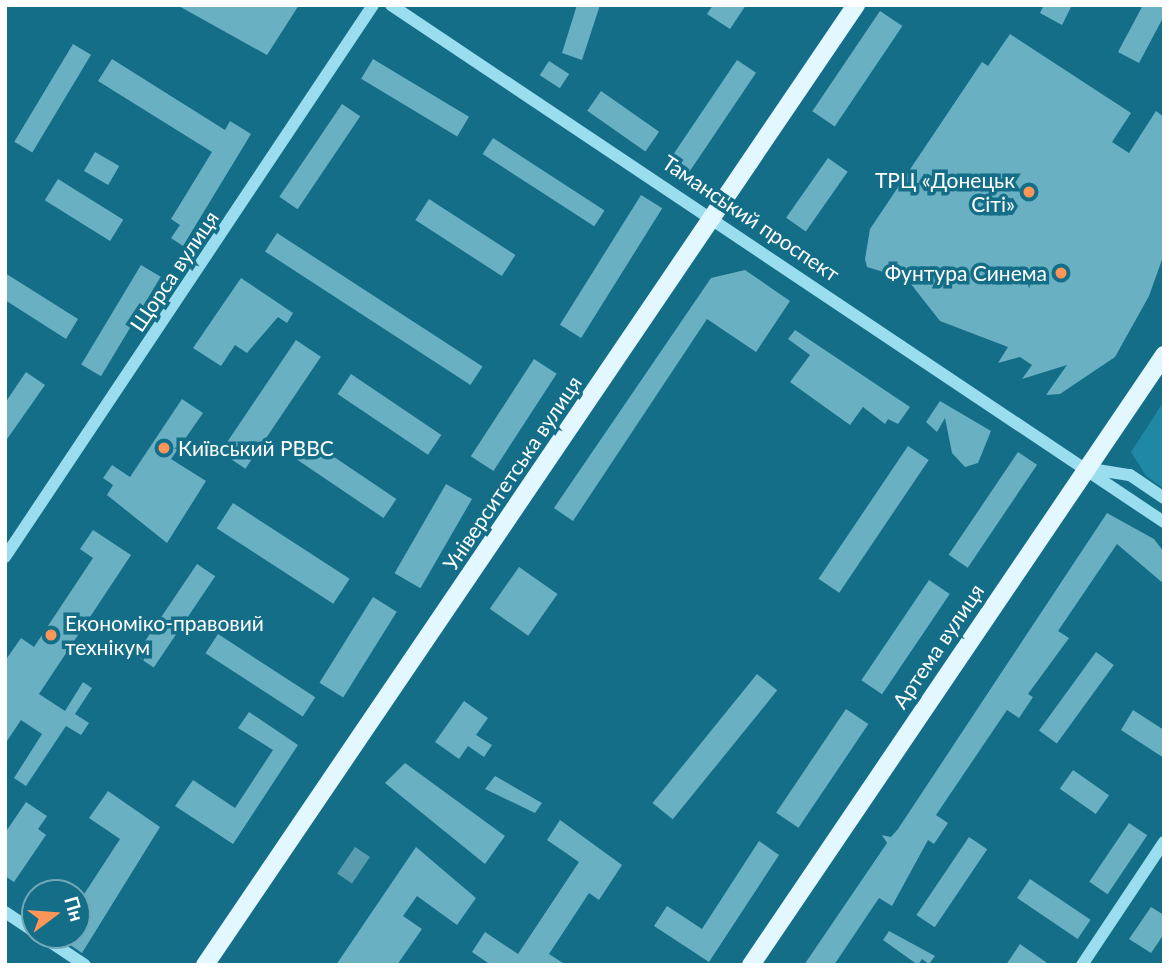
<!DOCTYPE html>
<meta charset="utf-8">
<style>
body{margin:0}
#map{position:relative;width:1169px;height:970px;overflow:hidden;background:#146e88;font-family:Lato,sans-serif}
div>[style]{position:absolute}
.green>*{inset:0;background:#1f88a4}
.water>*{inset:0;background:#5a9caf;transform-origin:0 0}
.building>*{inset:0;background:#69b0c3;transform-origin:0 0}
.minor>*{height:12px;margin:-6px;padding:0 6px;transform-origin:6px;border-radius:6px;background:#9addef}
.major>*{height:18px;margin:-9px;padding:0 9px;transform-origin:9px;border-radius:9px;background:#e2f7ff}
.dots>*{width:19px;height:19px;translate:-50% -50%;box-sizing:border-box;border:4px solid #146e88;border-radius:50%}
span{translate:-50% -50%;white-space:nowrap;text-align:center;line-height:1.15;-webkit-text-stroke:7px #146e88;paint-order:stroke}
.poi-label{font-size:21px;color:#fff}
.right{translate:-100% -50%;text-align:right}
.left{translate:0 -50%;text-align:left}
.street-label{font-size:21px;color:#fff}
.frame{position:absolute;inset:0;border:7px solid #fff;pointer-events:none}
.north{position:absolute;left:21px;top:879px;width:70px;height:70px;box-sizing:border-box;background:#146e88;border:2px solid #72a8b8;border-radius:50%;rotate:74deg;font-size:19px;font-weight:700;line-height:28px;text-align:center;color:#fff}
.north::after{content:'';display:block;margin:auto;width:24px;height:32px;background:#ff9658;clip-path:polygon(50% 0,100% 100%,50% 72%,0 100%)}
</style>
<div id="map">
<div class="green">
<div style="clip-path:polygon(1164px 401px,1164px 489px,1146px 476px,1131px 452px)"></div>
</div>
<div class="water">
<div style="left:355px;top:847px;width:18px;height:32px;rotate:34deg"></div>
</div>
<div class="building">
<div style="clip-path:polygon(177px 5px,299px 5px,267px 55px)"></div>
<div style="clip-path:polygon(577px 5px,600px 5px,582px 60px,562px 53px)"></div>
<div style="clip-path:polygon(713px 5px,746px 5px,730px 29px,707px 14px)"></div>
<div style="clip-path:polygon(1044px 5px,1072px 5px,1062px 25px,1040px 13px)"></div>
<div style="clip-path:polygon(1143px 5px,1164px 5px,1164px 16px,1139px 63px,1118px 52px)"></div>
<div style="left:880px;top:11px;width:27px;height:121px;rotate:34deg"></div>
<div style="clip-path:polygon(1010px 34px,1131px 113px,1112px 142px,1129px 153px,1156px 111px,1164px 117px,1164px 254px,1149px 296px,1115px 357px,1060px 394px,1046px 395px,1067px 365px,1022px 379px,1032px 365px,1020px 357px,998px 363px,1008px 347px,940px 321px,907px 279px,867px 267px,865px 259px,870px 229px,982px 62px,988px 66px)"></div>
<div style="left:73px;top:44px;width:21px;height:114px;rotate:31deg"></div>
<div style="clip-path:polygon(112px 59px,225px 130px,230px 121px,251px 134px,183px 246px,171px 238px,180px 225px,171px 219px,212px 152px,98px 81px)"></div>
<div style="left:373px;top:59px;width:112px;height:23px;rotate:31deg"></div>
<div style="left:737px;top:60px;width:23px;height:127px;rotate:34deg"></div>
<div style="left:549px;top:61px;width:24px;height:17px;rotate:33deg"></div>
<div style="left:601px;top:91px;width:71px;height:24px;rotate:35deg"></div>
<div style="left:342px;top:104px;width:22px;height:112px;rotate:34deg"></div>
<div style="left:493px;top:138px;width:133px;height:19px;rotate:33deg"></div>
<div style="left:95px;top:152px;width:28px;height:22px;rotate:30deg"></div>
<div style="left:828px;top:158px;width:24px;height:73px;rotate:35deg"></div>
<div style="left:58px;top:179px;width:77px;height:25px;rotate:32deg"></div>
<div style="left:641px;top:195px;width:25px;height:153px;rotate:32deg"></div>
<div style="left:429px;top:199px;width:103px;height:25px;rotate:33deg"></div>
<div style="left:277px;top:233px;width:245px;height:22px;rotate:33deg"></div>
<div style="left:141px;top:265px;width:23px;height:116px;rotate:31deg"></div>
<div style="clip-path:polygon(745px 270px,790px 301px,756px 352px,707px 319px,573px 521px,554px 508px,711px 278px)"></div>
<div style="clip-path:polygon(5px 273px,78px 319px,66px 339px,5px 300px)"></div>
<div style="clip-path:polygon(241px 278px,293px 313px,287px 323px,278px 317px,247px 353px,235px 345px,221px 366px,193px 348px)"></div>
<div style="clip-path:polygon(795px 330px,910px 407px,898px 424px,888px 419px,885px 424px,863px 407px,850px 425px,790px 382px,810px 355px,788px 339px)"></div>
<div style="left:296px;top:340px;width:30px;height:135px;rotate:34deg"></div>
<div style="left:534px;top:359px;width:27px;height:116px;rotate:33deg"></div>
<div style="clip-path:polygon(26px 372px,45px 385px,5px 442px,5px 403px)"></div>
<div style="left:351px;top:374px;width:109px;height:24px;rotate:34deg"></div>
<div style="clip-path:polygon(182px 399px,203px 413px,171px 459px,206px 481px,167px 543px,107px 495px,113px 485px,103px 478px,112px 465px,130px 477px)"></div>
<div style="clip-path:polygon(940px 401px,991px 431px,978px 463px,965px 467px,952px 453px,945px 418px,937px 432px,926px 422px)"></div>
<div style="left:306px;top:438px;width:109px;height:23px;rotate:34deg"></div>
<div style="left:908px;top:446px;width:25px;height:160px;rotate:34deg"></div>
<div style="left:1018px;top:452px;width:23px;height:124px;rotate:34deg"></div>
<div style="left:446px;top:484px;width:30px;height:103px;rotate:30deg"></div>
<div style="left:233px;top:503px;width:139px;height:30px;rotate:33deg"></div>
<div style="clip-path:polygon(1107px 513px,1154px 539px,1164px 552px,1164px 584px,1117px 544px,1058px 631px,1069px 638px,1028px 694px,1033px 697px,1019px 718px,1007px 710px,936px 815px,948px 823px,934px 844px,928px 840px,892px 906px,879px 898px,834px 965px,804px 965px,887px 843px,882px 835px,891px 837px,898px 829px)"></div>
<div style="clip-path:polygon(93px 530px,131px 555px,39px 694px,65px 711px,83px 682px,92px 688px,75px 714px,89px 723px,81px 735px,66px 726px,26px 786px,14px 778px,42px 734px,21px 720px,5px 744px,5px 661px,21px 638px,34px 647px,93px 558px,80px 549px)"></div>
<div style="left:197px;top:564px;width:22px;height:110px;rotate:34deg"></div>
<div style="left:519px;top:567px;width:47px;height:51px;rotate:35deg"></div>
<div style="left:929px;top:580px;width:25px;height:121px;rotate:34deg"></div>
<div style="left:373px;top:597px;width:28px;height:101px;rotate:32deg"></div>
<div style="left:218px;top:634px;width:116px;height:23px;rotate:33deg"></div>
<div style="left:1096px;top:652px;width:22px;height:97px;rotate:36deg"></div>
<div style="left:757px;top:674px;width:26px;height:166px;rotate:39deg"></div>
<div style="clip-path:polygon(464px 701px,488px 718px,476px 735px,492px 745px,484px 757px,468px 746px,459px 759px,435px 742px)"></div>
<div style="left:846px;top:709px;width:27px;height:125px;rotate:34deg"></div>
<div style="clip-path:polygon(1133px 710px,1164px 730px,1164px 758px,1121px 730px)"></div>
<div style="clip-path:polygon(249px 712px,298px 745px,233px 844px,175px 806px,193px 780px,235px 808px,273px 750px,238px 728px)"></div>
<div style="clip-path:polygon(405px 763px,505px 836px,485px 864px,385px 783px)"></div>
<div style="left:1073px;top:770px;width:44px;height:23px;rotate:35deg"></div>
<div style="clip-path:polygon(495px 776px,542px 803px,535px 813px,485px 789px)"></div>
<div style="clip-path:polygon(108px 791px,160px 827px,82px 953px,56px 935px,77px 935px,77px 905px,120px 839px,89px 818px)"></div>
<div style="clip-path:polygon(26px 802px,47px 816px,38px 829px,46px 835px,14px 882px,5px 876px,5px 833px)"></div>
<div style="clip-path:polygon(560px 820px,622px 865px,599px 900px,589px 893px,549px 954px,566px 965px,491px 965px,472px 952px,485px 932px,518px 954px,579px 862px,547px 840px)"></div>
<div style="left:1129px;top:823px;width:22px;height:71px;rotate:34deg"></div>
<div style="left:969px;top:837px;width:22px;height:94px;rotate:34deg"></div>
<div style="clip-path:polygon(759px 841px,779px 855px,709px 962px,654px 926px,667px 906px,702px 929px)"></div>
<div style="clip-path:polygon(416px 847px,476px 898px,457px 925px,417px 896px,403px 916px,422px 929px,397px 965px,336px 965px)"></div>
<div style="left:1030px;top:879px;width:73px;height:23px;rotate:34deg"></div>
<div style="clip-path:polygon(1151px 907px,1164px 915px,1164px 934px,1151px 953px,1129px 939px)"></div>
<div style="clip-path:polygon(889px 931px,935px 956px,929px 964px,922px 959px,918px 965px,883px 940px)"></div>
<div style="clip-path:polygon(1020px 944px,1050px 965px,1006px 965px)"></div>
</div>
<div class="minor">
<div style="left:391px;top:5px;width:930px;rotate:33.78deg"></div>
<div style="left:1091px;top:469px;width:39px;rotate:9deg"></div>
<div style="left:1130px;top:475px;width:41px;rotate:34.1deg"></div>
<div style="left:5px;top:557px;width:663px;rotate:-56.31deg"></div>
<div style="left:5px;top:912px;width:36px;rotate:34deg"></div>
<div style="left:40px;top:935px;width:54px;rotate:33.7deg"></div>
<div style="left:1082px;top:965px;width:148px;rotate:-56.3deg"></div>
</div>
<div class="major">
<div style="left:205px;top:965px;width:1160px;rotate:-55.86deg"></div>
<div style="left:751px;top:965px;width:737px;rotate:-55.9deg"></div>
</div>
<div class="dots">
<div style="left:1029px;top:192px;background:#ff9658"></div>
<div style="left:1061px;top:273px;background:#ff9658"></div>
<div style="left:164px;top:448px;background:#ff9658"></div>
<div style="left:51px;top:635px;background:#ff9658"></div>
</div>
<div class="poi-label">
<span class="right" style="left:1015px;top:192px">ТРЦ «Донецьк<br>Сіті»</span>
<span class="right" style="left:1047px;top:273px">Фунтура Синема</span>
<span class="left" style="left:178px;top:448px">Київський РВВС</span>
<span class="left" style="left:65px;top:635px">Економіко-правовий<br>технікум</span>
</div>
<div class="street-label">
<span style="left:751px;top:218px;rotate:34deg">Таманський проспект</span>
<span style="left:174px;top:271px;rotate:-56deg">Щорса вулиця</span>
<span style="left:512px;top:473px;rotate:-56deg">Університетська вулиця</span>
<span style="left:938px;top:646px;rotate:-56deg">Артема вулиця</span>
</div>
<div class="frame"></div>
<div class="north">Пн</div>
</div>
